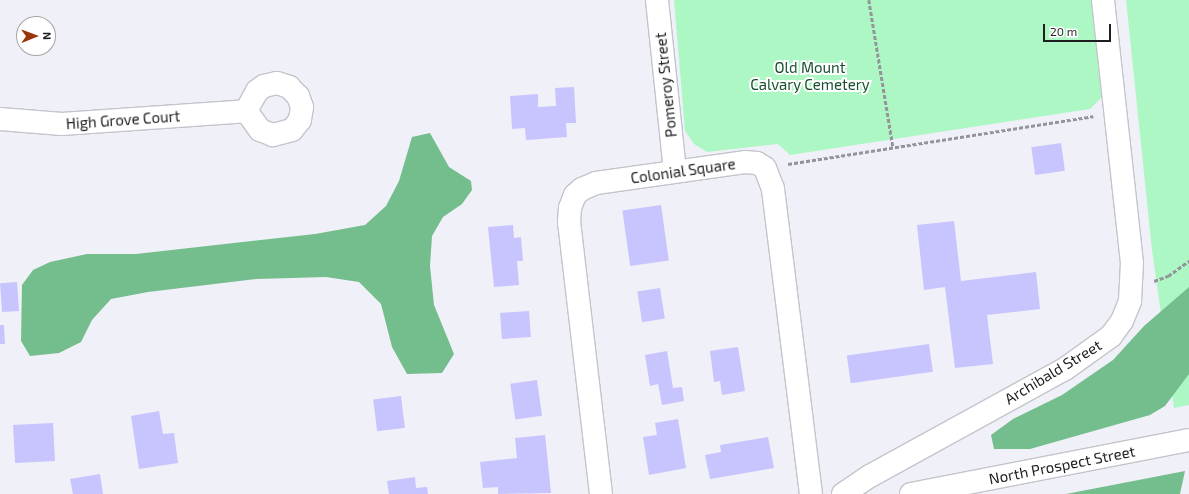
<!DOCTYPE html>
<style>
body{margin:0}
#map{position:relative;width:1189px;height:494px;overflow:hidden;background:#f0f0f8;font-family:"Exo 2",sans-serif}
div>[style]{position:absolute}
.green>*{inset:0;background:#adf7c5}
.forest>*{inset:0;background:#74be8d}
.building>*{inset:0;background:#c7c4fe;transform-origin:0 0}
.path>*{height:2.5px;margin-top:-1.25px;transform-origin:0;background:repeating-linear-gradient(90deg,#94949a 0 4px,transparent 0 6px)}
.roads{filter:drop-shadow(1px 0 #c4c4cc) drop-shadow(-1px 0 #c4c4cc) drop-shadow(0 1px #c4c4cc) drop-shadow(0 -1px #c4c4cc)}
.street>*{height:22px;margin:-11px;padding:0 11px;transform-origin:11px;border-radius:11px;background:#fff}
.secondary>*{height:22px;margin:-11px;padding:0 11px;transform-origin:11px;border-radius:11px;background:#fff}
span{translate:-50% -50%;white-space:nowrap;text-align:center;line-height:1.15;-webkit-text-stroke:4px #fff;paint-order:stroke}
.park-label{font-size:15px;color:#195030}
.street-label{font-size:15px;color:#1e1e21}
.north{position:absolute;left:16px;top:16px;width:40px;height:40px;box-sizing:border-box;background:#fff;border:1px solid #a5a5a6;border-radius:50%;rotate:89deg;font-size:11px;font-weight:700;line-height:16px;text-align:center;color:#1e1e21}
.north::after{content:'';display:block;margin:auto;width:14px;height:18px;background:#9a3409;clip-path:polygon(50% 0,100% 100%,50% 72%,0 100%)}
.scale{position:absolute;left:1043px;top:24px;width:68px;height:18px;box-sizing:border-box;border:2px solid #1e1e21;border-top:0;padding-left:5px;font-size:12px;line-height:14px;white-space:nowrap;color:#1e1e21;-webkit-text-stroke:3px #fff;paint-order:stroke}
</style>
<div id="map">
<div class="green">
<div style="clip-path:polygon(674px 0,1092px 0,1103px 96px,1090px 109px,790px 155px,778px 144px,707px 152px,694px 144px,685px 131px)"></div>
<div style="clip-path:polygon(1126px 0,1189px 0,1189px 405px,1174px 408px,1152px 250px)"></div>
</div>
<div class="forest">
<div style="clip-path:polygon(430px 133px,449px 167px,471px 181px,472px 190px,462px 204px,443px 217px,432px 236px,430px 266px,434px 305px,454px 354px,442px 373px,407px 374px,392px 347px,381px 304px,359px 282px,326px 277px,257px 279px,148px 292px,111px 299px,92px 320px,81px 342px,59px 353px,30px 356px,21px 341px,22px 285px,33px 270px,50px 262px,87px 254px,136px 254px,315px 234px,365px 225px,386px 206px,399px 181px,412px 137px)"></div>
<div style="clip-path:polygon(1189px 287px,1189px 374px,1165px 406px,1150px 415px,1030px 449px,994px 449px,991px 435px,1013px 419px,1062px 395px,1113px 360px,1144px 326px)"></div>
<div style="clip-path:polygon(1185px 471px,1180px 494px,1066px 494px)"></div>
</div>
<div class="building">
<div style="clip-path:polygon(574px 87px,576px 123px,566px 123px,567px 137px,526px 140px,525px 128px,512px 129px,510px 96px,538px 94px,538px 107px,556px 106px,555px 88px)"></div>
<div style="left:1061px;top:143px;width:28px;height:30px;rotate:82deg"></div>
<div style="left:661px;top:205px;width:56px;height:39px;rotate:82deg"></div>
<div style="clip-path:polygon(954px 221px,961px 281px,1036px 272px,1040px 309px,987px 315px,993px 364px,955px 368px,945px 287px,924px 290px,917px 225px)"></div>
<div style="clip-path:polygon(513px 225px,514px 238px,521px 237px,523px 261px,517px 261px,519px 285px,494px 287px,488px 227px)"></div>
<div style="left:17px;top:282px;width:29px;height:17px;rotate:86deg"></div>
<div style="left:660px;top:288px;width:31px;height:23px;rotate:81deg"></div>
<div style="left:529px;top:311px;width:26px;height:29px;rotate:86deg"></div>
<div style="clip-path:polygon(0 325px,4px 325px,5px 344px,0 344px)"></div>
<div style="left:929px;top:344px;width:28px;height:83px;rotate:82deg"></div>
<div style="clip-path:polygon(738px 347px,745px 391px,722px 395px,720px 381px,714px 382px,710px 351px)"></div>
<div style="clip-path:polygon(667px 351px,673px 388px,682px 387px,684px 401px,662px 405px,658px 384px,650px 386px,645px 355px)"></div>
<div style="left:537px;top:380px;width:36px;height:27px;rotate:82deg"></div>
<div style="left:401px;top:396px;width:32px;height:28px;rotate:83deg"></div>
<div style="clip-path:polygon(159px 411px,163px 434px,174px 433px,178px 463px,139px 469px,131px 416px)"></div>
<div style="clip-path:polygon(678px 419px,686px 468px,649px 475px,643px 437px,657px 435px,655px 423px)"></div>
<div style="left:53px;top:423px;width:38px;height:40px;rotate:87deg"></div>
<div style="clip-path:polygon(545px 435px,551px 493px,498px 494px,498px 487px,483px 488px,480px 462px,517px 458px,515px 438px)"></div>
<div style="clip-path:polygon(768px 437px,774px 468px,710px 479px,705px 455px,721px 452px,720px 445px)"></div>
<div style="clip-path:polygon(100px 474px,103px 494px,73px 494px,70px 479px)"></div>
<div style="clip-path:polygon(415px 477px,416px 488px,427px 487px,428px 494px,389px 494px,387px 481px)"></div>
</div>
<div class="path">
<div style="left:869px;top:0;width:149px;rotate:80.7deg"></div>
<div style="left:788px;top:164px;width:309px;rotate:-8.9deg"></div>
<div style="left:1154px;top:281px;width:15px;rotate:-20deg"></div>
<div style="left:1168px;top:276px;width:26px;rotate:-36deg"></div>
</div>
<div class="roads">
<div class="street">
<div style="left:657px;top:0;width:172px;rotate:84deg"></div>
<div style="left:277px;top:83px;width:13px;rotate:18deg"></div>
<div style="left:289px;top:87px;width:13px;rotate:45deg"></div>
<div style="left:298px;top:96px;width:12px;rotate:70deg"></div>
<div style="left:302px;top:107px;width:13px;rotate:99deg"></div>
<div style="left:300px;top:120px;width:13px;rotate:129deg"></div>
<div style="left:292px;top:130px;width:20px;rotate:165deg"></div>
<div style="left:273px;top:135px;width:14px;rotate:-159deg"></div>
<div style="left:260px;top:130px;width:24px;rotate:-126deg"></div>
<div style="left:246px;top:111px;width:23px;rotate:-61deg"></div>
<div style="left:257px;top:91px;width:9px;rotate:-36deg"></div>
<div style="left:264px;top:86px;width:13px;rotate:-13deg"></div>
<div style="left:0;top:119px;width:62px;rotate:4.6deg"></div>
<div style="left:62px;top:124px;width:184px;rotate:-4deg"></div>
<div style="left:601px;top:494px;width:274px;rotate:-96.7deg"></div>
<div style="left:569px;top:222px;width:14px;rotate:-86deg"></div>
<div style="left:570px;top:208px;width:14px;rotate:-69deg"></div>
<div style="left:575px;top:195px;width:9px;rotate:-41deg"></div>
<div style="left:582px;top:189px;width:15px;rotate:-23deg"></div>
<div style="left:596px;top:183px;width:150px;rotate:-8deg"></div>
<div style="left:745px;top:162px;width:12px;rotate:5deg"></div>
<div style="left:757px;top:163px;width:9px;rotate:32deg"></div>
<div style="left:765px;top:168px;width:22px;rotate:69deg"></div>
<div style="left:773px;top:189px;width:307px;rotate:82.9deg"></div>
<div style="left:843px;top:494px;width:32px;rotate:-34deg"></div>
<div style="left:870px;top:476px;width:222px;rotate:-28.8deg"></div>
<div style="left:1065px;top:369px;width:57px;rotate:-35.7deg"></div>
<div style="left:1111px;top:336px;width:19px;rotate:-54deg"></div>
<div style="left:1122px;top:321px;width:22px;rotate:-68deg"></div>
<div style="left:1130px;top:301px;width:38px;rotate:-87deg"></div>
<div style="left:1132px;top:263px;width:265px;rotate:-96.3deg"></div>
</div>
<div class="secondary">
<div style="left:911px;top:494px;width:283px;rotate:-11deg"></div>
</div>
</div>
<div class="park-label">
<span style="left:810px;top:76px">Old Mount<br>Calvary Cemetery</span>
</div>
<div class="street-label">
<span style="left:666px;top:85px;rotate:-96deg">Pomeroy Street</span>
<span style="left:123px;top:120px;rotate:-4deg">High Grove Court</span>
<span style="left:683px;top:171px;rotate:-8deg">Colonial Square</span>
<span style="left:1053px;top:372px;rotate:-31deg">Archibald Street</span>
<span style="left:1062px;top:465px;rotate:-11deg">North Prospect Street</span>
</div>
<div class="north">N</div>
<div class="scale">20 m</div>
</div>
